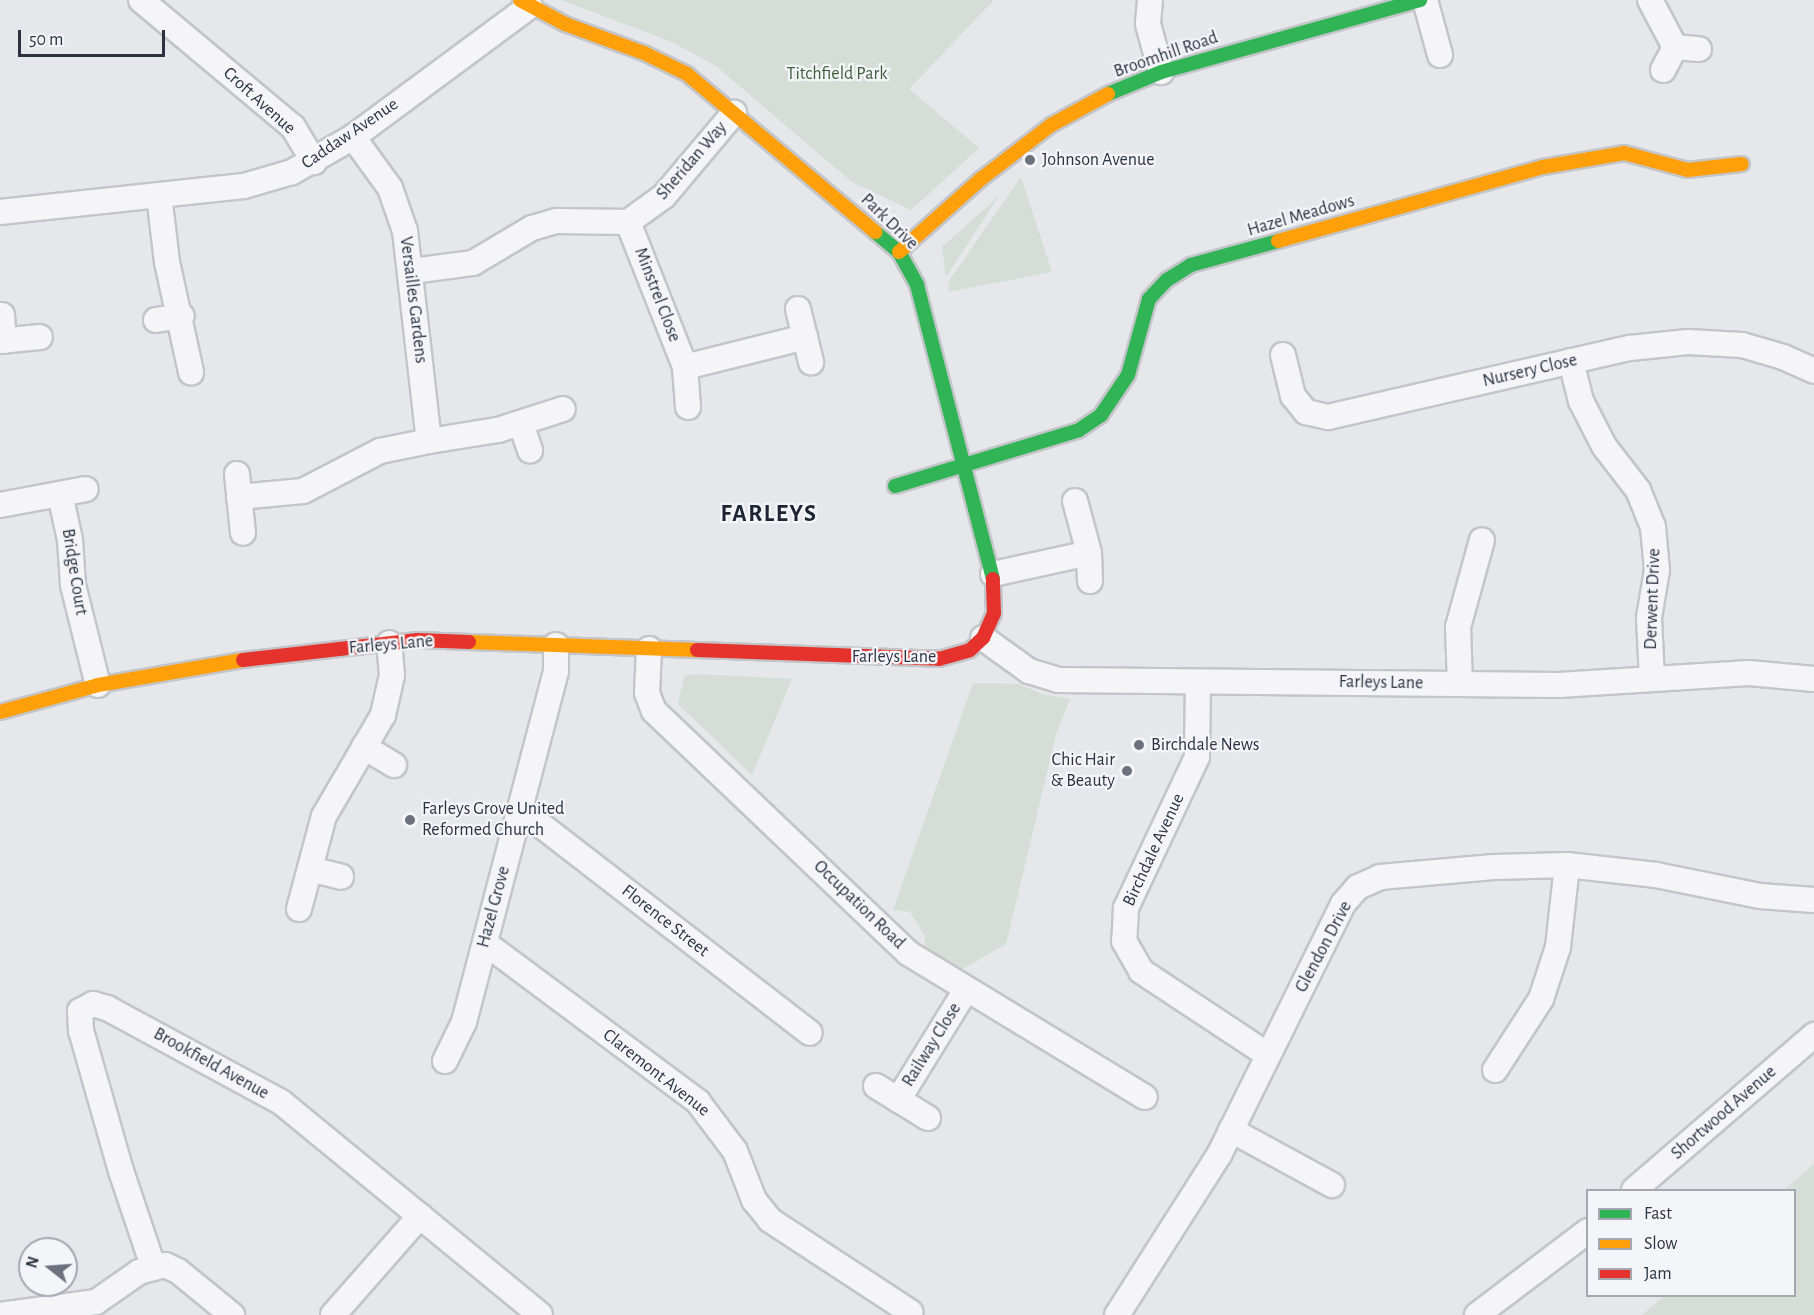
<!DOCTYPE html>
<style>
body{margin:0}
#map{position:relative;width:1814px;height:1315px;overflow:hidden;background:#e5e7ea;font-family:"Alegreya Sans",sans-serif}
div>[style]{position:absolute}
.green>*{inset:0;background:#d5ddd6}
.roads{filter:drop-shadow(2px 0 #c3c5c8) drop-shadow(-2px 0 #c3c5c8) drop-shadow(0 2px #c3c5c8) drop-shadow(0 -2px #c3c5c8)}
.street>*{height:24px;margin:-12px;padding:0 12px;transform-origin:12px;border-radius:12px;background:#f5f5f7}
.fast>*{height:14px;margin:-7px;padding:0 7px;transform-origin:7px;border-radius:7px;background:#30b455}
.slow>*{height:14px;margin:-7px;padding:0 7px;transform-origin:7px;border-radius:7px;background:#ff9f0a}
.jam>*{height:14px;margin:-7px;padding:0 7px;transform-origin:7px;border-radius:7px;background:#e5322d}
.dots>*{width:16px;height:16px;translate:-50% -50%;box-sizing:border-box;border:3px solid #f4f5f8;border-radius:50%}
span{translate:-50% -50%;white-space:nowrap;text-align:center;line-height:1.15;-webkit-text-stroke:4.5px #f4f5f8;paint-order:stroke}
.street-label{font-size:18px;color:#2d3243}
.park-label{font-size:18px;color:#3e5e3b}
.poi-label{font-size:18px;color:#2d3243}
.left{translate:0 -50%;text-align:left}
.right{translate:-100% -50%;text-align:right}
.district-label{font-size:24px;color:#1f2434;font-weight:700;letter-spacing:1.5px}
.legend{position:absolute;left:1586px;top:1189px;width:210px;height:108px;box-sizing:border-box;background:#f4f5f8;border:2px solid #a4a7b0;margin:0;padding:8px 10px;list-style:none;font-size:18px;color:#2d3243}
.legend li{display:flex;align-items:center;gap:12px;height:30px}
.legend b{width:30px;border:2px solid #a4a7b0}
.north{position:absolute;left:18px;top:1237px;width:60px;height:60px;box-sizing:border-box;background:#f4f5f8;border:2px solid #a4a7b0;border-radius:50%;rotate:287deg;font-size:16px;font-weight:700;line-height:24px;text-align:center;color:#2d3243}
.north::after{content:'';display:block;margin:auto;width:21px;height:27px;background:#6d717d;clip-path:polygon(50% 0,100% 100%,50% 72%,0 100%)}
.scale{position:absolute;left:18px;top:30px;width:147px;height:27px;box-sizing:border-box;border:3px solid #2d3243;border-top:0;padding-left:8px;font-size:18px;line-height:21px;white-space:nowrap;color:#2d3243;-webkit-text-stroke:4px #f4f5f8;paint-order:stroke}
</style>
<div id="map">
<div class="green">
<div style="clip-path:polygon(561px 0,994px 0,909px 89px,979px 148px,911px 210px,852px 182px,716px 66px,672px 42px)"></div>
<div style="clip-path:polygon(1021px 177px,1052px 272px,948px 292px,949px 281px)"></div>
<div style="clip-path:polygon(999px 196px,946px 277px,942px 247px)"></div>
<div style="clip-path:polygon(694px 674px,792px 679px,752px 775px,678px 704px,684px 676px)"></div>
<div style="clip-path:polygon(973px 683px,1019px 684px,1042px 694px,1070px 699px,1057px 731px,1006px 944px,957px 972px,925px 948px,925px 936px,910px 912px,893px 910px)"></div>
<div style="clip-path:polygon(1814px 1164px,1814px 1315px,1642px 1315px,1664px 1296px,1794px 1296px,1794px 1190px,1784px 1190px)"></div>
</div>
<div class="roads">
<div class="street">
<div style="left:141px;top:0;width:198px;rotate:39.9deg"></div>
<div style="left:293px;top:127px;width:41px;rotate:59deg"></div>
<div style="left:1150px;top:0;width:24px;rotate:95deg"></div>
<div style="left:1148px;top:24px;width:50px;rotate:74.8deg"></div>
<div style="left:1425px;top:0;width:57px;rotate:74.7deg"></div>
<div style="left:1650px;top:0;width:53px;rotate:62deg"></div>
<div style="left:1663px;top:70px;width:26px;rotate:-62deg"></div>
<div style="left:1675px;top:47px;width:24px;rotate:5deg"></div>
<div style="left:353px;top:137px;width:63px;rotate:54deg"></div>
<div style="left:390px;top:188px;width:46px;rotate:70.8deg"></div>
<div style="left:405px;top:231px;width:211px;rotate:83.5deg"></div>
<div style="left:429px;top:441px;width:70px;rotate:-9.1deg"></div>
<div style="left:498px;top:430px;width:68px;rotate:-17.9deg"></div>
<div style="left:159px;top:195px;width:67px;rotate:83.2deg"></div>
<div style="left:167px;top:262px;width:113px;rotate:77.7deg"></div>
<div style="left:0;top:212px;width:245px;rotate:-6.1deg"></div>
<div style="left:244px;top:186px;width:50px;rotate:-16.3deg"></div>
<div style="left:292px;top:172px;width:70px;rotate:-29.8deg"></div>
<div style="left:353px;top:137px;width:220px;rotate:-36.5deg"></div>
<div style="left:628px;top:222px;width:156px;rotate:68.5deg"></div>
<div style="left:685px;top:367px;width:124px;rotate:-14deg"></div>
<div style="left:412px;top:271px;width:62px;rotate:-7.5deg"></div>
<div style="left:473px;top:263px;width:69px;rotate:-30.7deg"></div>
<div style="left:532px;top:228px;width:26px;rotate:-16deg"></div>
<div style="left:557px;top:221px;width:71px;rotate:0.8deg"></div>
<div style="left:628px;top:222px;width:44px;rotate:-35.8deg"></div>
<div style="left:664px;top:196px;width:109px;rotate:-49.9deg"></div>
<div style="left:798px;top:309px;width:55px;rotate:76.2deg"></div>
<div style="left:2px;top:315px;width:26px;rotate:86deg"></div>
<div style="left:156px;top:320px;width:26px;rotate:-9deg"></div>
<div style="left:0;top:341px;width:40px;rotate:-5.7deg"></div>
<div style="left:1283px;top:355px;width:42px;rotate:76.3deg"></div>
<div style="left:1293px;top:396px;width:21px;rotate:51deg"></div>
<div style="left:1306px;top:412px;width:23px;rotate:13deg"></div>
<div style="left:1328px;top:417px;width:310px;rotate:-12.9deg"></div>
<div style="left:1630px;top:348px;width:58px;rotate:-5.9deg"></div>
<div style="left:1688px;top:342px;width:54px;rotate:3.2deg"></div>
<div style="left:1742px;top:345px;width:43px;rotate:16.3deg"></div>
<div style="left:1783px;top:357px;width:34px;rotate:24deg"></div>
<div style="left:1571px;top:361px;width:41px;rotate:76deg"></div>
<div style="left:1581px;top:401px;width:51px;rotate:62.9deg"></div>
<div style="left:1604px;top:446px;width:56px;rotate:52.3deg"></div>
<div style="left:1638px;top:490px;width:40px;rotate:68deg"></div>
<div style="left:1653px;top:527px;width:43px;rotate:84.7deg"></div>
<div style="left:1657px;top:570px;width:49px;rotate:99.5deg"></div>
<div style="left:1649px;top:618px;width:61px;rotate:87.2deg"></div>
<div style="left:685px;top:367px;width:40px;rotate:85.7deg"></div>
<div style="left:521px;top:424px;width:28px;rotate:71deg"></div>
<div style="left:237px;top:474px;width:59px;rotate:84.2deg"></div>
<div style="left:60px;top:494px;width:47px;rotate:77.7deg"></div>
<div style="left:70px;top:540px;width:45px;rotate:86.2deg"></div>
<div style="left:73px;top:585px;width:103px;rotate:76deg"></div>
<div style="left:239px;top:497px;width:64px;rotate:-5.4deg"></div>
<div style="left:303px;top:491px;width:87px;rotate:-27.5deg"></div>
<div style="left:380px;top:451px;width:50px;rotate:-11.5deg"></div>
<div style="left:1075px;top:501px;width:54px;rotate:74.9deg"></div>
<div style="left:1089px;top:553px;width:28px;rotate:88deg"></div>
<div style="left:0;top:505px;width:87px;rotate:-10.5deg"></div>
<div style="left:993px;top:574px;width:98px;rotate:-12.3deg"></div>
<div style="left:983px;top:638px;width:57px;rotate:35.7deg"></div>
<div style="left:1029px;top:671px;width:30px;rotate:17deg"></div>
<div style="left:1058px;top:680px;width:501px;rotate:0.57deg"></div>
<div style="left:1559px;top:685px;width:190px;rotate:-3.6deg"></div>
<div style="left:1749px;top:673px;width:65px;rotate:5.3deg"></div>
<div style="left:649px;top:649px;width:44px;rotate:92.6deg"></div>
<div style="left:647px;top:693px;width:19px;rotate:69deg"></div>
<div style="left:654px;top:711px;width:351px;rotate:43.6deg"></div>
<div style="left:908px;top:953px;width:277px;rotate:31.3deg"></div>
<div style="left:1198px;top:682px;width:75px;rotate:90.8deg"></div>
<div style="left:1197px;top:757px;width:167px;rotate:115.2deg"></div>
<div style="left:1126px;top:908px;width:33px;rotate:93deg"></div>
<div style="left:1124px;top:941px;width:34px;rotate:60deg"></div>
<div style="left:1141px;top:971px;width:152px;rotate:33.5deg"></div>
<div style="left:1460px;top:684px;width:57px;rotate:-92deg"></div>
<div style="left:1458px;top:627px;width:90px;rotate:-74.6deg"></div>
<div style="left:364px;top:747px;width:35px;rotate:31deg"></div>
<div style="left:520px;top:809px;width:366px;rotate:37.7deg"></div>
<div style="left:310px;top:869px;width:32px;rotate:14deg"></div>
<div style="left:299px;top:909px;width:96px;rotate:-75deg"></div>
<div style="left:324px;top:816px;width:117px;rotate:-59.7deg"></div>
<div style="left:383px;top:715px;width:41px;rotate:-77.3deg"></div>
<div style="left:392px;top:675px;width:32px;rotate:-95deg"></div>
<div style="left:485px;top:943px;width:266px;rotate:36.7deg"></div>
<div style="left:698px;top:1102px;width:61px;rotate:52.9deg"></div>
<div style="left:735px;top:1151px;width:53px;rotate:68.8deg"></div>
<div style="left:754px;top:1200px;width:26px;rotate:51deg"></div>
<div style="left:770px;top:1220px;width:168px;rotate:33.3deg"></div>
<div style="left:445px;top:1061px;width:43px;rotate:-64deg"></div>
<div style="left:464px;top:1022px;width:363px;rotate:-75.3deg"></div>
<div style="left:556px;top:671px;width:26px;rotate:-90deg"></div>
<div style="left:1495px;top:1070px;width:85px;rotate:-57.1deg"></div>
<div style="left:1541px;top:999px;width:55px;rotate:-71.9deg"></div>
<div style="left:1558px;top:947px;width:82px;rotate:-83.7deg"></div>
<div style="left:876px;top:1086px;width:61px;rotate:31.6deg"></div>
<div style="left:898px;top:1100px;width:129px;rotate:-58.3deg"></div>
<div style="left:1231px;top:1130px;width:115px;rotate:28.6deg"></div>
<div style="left:1634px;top:1190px;width:238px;rotate:-40.7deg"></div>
<div style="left:153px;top:1266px;width:100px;rotate:-108.6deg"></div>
<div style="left:121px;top:1171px;width:146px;rotate:-105.9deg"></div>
<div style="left:81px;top:1031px;width:20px;rotate:-93deg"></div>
<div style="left:80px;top:1011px;width:15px;rotate:-28deg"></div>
<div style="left:93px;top:1004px;width:15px;rotate:16deg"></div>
<div style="left:107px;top:1008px;width:198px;rotate:28.4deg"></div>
<div style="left:281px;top:1102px;width:335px;rotate:39.4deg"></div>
<div style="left:0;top:1315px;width:97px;rotate:-7.7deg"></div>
<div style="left:96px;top:1302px;width:52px;rotate:-34.9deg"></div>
<div style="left:139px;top:1272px;width:27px;rotate:-15deg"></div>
<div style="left:165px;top:1265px;width:14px;rotate:25deg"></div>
<div style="left:178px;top:1271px;width:70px;rotate:39.2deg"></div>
<div style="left:333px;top:1315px;width:132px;rotate:-48.7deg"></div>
<div style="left:1117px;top:1315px;width:190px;rotate:-57.5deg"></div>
<div style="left:1219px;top:1155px;width:280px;rotate:-63.7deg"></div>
<div style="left:1343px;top:904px;width:23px;rotate:-49deg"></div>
<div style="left:1358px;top:887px;width:24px;rotate:-24deg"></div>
<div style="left:1380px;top:877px;width:114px;rotate:-5deg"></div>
<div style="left:1494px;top:867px;width:73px;rotate:-1.6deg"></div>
<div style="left:1567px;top:865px;width:90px;rotate:6.4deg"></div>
<div style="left:1656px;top:875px;width:106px;rotate:11.4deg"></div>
<div style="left:1760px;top:896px;width:54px;rotate:4.2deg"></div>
<div style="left:1477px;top:1315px;width:139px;rotate:-37.1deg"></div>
</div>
<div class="fast">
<div style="left:1108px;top:94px;width:57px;rotate:-22.5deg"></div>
<div style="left:1161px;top:72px;width:269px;rotate:-15.5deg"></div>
<div style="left:875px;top:232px;width:31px;rotate:40deg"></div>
<div style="left:899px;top:252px;width:38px;rotate:61deg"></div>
<div style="left:917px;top:285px;width:304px;rotate:75.5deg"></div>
<div style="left:895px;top:486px;width:192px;rotate:-16.9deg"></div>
<div style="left:1079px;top:430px;width:27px;rotate:-34deg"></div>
<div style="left:1101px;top:415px;width:48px;rotate:-56deg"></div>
<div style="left:1128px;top:375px;width:79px;rotate:-74.6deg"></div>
<div style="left:1149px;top:299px;width:26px;rotate:-47deg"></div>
<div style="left:1167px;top:280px;width:28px;rotate:-32deg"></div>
<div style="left:1191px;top:265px;width:90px;rotate:-15.4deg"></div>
</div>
<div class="slow">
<div style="left:520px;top:0;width:51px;rotate:28.1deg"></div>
<div style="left:565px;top:24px;width:84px;rotate:20.2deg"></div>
<div style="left:644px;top:53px;width:48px;rotate:26deg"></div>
<div style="left:687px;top:74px;width:246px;rotate:40deg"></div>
<div style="left:1278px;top:241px;width:275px;rotate:-15.6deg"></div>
<div style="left:1543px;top:167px;width:82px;rotate:-9.8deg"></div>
<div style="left:1624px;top:153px;width:66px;rotate:14.9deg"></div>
<div style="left:1688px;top:170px;width:54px;rotate:-6.3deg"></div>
<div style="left:899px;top:252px;width:110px;rotate:-41.7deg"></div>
<div style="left:981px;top:179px;width:88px;rotate:-37.6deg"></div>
<div style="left:1051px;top:125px;width:65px;rotate:-28.5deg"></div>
<div style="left:469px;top:642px;width:228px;rotate:2deg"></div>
<div style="left:0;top:712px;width:102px;rotate:-15.4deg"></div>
<div style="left:98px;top:685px;width:147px;rotate:-9.8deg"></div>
</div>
<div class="jam">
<div style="left:697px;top:650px;width:242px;rotate:2.1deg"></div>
<div style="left:939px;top:659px;width:32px;rotate:-16deg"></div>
<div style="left:970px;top:650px;width:18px;rotate:-43deg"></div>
<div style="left:983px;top:638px;width:27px;rotate:-66deg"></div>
<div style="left:994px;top:613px;width:34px;rotate:-92deg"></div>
<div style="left:243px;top:660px;width:176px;rotate:-6.5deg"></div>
<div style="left:418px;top:640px;width:51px;rotate:2.2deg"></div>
</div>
</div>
<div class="dots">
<div style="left:1030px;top:160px;background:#6d717d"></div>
<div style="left:1139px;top:745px;background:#6d717d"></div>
<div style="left:1127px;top:771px;background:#6d717d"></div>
<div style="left:410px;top:820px;background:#6d717d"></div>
</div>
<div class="street-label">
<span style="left:1166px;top:55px;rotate:-19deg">Broomhill Road</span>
<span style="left:259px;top:101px;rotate:42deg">Croft Avenue</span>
<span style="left:350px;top:134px;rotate:-34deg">Caddaw Avenue</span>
<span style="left:692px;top:161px;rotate:-49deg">Sheridan Way</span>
<span style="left:1301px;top:216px;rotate:-16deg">Hazel Meadows</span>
<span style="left:889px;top:222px;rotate:44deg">Park Drive</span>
<span style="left:657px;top:295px;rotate:69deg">Minstrel Close</span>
<span style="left:413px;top:300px;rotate:83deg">Versailles Gardens</span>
<span style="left:1530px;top:371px;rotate:-13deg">Nursery Close</span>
<span style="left:74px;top:572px;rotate:81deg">Bridge Court</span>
<span style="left:1653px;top:599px;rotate:-88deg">Derwent Drive</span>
<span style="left:391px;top:645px;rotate:-5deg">Farleys Lane</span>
<span style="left:894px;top:657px">Farleys Lane</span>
<span style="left:1381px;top:683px;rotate:1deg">Farleys Lane</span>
<span style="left:1154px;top:850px;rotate:-65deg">Birchdale Avenue</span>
<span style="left:859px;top:905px;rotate:44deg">Occupation Road</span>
<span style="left:494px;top:907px;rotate:-75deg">Hazel Grove</span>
<span style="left:665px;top:921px;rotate:38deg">Florence Street</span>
<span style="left:1324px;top:947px;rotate:-62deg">Glendon Drive</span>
<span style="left:932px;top:1045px;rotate:-58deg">Railway Close</span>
<span style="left:211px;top:1064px;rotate:29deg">Brookfield Avenue</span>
<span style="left:656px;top:1073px;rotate:38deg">Claremont Avenue</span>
<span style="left:1724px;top:1113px;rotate:-41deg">Shortwood Avenue</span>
</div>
<div class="park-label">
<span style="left:837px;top:74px">Titchfield Park</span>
</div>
<div class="poi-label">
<span class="left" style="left:1042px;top:160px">Johnson Avenue</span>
<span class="left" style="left:1151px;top:745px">Birchdale News</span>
<span class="right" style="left:1115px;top:771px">Chic Hair<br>&amp; Beauty</span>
<span class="left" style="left:422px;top:820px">Farleys Grove United<br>Reformed Church</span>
</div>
<div class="district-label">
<span style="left:769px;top:515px">FARLEYS</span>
</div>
<ul class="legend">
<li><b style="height:8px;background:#30b455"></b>Fast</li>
<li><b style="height:8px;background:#ff9f0a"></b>Slow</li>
<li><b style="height:8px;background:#e5322d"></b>Jam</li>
</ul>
<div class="north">N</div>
<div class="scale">50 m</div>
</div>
